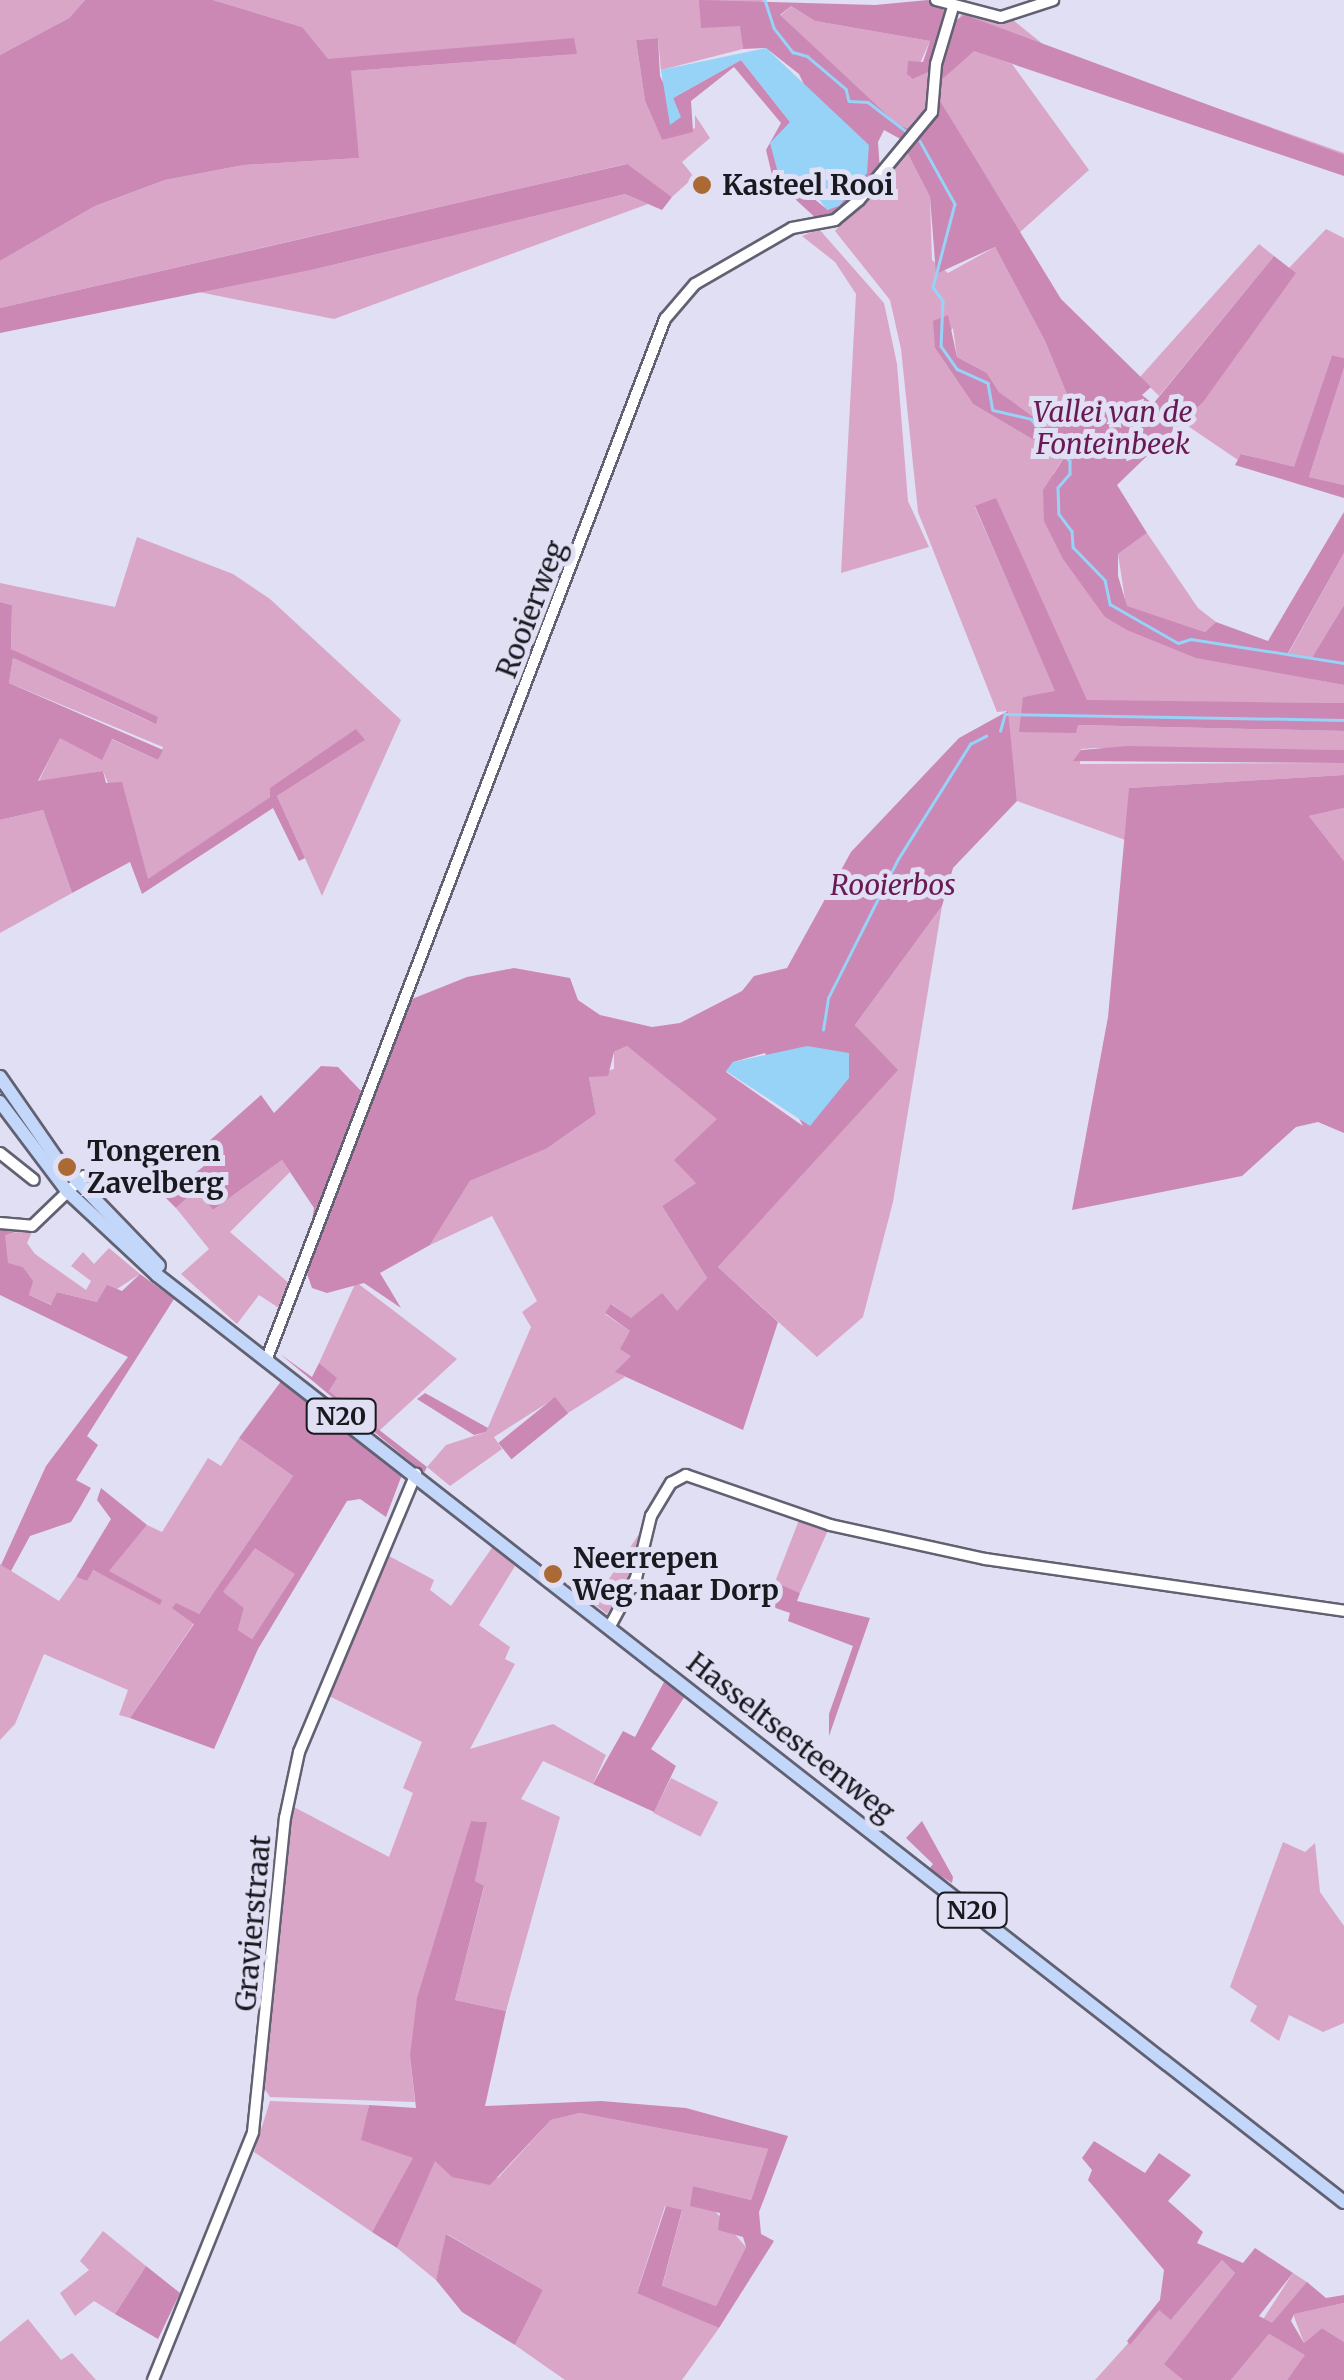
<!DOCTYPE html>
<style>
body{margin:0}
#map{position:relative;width:1344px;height:2380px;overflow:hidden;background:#e0dff3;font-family:Merriweather,serif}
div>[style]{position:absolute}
.green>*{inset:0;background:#d9a6c7;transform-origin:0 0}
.forest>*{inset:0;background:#cb88b4;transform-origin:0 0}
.water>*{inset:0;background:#97d2f7}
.stream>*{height:2.5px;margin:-1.25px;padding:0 1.25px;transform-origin:1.25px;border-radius:1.25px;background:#97d2f7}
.roads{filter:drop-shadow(2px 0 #626172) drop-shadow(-2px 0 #626172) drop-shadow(0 2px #626172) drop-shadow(0 -2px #626172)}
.minor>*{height:10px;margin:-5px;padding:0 5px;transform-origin:5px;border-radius:5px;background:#fff}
.major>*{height:12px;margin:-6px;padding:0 6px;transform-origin:6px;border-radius:6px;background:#c3d7fb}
.dots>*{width:28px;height:28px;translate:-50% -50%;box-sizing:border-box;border:5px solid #e0dff3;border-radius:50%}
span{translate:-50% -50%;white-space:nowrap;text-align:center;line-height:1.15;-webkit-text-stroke:10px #e0dff3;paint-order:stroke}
.shield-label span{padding:2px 8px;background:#e0dff3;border:2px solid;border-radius:8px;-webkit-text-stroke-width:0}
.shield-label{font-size:25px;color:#191920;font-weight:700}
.poi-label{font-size:28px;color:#191920;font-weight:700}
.left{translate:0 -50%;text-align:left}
.park-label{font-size:28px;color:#691a54;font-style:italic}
.street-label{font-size:28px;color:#191920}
</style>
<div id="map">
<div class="green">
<div style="clip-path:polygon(0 0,85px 0,69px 18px,0 55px)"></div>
<div style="clip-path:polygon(213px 0,764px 0,741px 30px,743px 49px,661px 70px,658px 38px,636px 40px,645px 101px,662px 140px,695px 128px,695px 115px,710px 138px,682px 162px,694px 177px,672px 197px,626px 164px,0 308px,0 261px,95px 206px,165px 180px,244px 165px,358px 158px,350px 71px,577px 54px,320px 63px,302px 27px)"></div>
<div style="clip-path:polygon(791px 6px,815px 21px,930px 41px,913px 79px,931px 71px,932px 103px,907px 128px,898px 125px,780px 16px)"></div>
<div style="clip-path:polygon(962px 12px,1013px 20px,1049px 49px,1344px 153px,1344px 172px,979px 52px,1012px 64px,1089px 170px,1019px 233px,939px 99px,938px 83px,973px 50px,950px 42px)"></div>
<div style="clip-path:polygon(906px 150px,930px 197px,932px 260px,948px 273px,995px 247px,1045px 341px,1073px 409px,1066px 425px,1046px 427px,999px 392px,987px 373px,957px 357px,953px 328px,935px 348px,973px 404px,1064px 458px,1053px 474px,1105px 617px,1281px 673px,1344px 685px,1344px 703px,1086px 701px,996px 499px,975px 507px,1056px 692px,1023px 697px,1023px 717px,1077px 725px,1344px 731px,1344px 750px,1095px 748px,1081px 749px,1080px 764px,1344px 763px,1344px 775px,1129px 788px,1128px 841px,1017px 801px,1007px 711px,997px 712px,918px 512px,901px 349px,890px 300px,835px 231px)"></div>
<div style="clip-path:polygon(625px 194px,648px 204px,334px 319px,189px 290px,320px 268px)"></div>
<div style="clip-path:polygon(819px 229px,884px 303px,897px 364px,908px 501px,929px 547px,841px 573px,856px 294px,835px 262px,802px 236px)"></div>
<div style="clip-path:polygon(1326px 229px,1344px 238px,1344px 358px,1332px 355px,1294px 468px,1242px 454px,1238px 460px,1182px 422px,1295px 273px,1289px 268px)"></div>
<div style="clip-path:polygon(1259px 244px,1274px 256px,1159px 396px,1140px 377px)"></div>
<div style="clip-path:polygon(1344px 368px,1344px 485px,1309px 477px)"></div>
<div style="clip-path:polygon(1147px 533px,1198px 608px,1216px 622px,1205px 632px,1126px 606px,1118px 554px)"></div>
<div style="clip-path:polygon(137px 537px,233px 574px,270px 599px,401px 720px,322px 896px,277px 796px,365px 740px,271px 788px,270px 797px,148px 880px,103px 771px,38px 783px,60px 737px,111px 739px,158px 760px,163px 747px,9px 683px,13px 658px,155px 724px,11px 649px,12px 605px,0 602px,0 583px,115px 607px)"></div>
<div style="clip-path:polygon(1344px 553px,1344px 605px,1312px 659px,1288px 654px)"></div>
<div style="clip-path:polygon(1344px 808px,1344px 861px,1309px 816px)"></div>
<div style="clip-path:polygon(43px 810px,72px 893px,0 933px,0 820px)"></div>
<div style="clip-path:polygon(942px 906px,893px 1202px,863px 1317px,817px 1357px,718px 1267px,897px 1070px,855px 1025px)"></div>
<div style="clip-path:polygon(627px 1046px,718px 1119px,696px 1183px,662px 1206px,707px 1278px,677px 1312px,630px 1318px,612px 1304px,605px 1314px,630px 1331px,632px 1356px,616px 1372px,625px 1377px,568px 1413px,555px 1398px,494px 1437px,502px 1449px,450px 1486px,427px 1467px,446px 1445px,486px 1432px,531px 1327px,522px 1312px,537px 1301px,492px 1216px,430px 1245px,470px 1181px,546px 1149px,596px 1114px,589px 1077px,614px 1069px,614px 1052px)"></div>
<div style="clip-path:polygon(282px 1160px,290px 1172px,230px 1232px,291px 1285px,282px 1310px,259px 1295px,237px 1324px,181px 1274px,209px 1249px,176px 1208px,196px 1190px,213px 1210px)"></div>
<div style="clip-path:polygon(33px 1230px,27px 1243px,35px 1254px,86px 1290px,91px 1281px,71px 1266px,83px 1252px,94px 1264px,109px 1248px,140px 1274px,97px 1302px,57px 1292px,52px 1305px,29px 1295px,32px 1281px,23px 1267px,8px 1264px,2px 1251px,5px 1234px)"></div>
<div style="clip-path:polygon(356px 1282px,457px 1359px,379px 1431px,329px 1391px,336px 1378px,319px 1363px)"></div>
<div style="clip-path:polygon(239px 1438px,293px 1476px,199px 1614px,173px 1607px,194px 1623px,130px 1718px,119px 1715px,128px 1690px,44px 1654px,15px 1724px,0 1740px,0 1564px,59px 1601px,76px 1577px,87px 1581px,92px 1570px,161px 1600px,108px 1571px,147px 1525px,162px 1532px,208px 1458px,221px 1466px)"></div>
<div style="clip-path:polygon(799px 1520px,829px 1528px,800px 1593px,775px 1582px)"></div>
<div style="clip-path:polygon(639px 1534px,633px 1575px,607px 1614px,593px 1603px)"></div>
<div style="clip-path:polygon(494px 1545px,515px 1566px,479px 1625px,510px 1647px,505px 1659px,515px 1664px,470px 1749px,553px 1724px,606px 1755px,593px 1784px,543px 1761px,521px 1799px,560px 1817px,506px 2011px,455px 2000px,484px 1887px,475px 1881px,486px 1822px,471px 1821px,410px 2056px,415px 2102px,270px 2097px,264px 2088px,292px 1806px,389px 1857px,413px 1793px,403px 1788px,422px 1742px,327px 1695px,387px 1555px,434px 1580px,430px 1590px,451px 1606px)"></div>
<div style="clip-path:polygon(255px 1547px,296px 1574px,252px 1639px,238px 1630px,244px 1608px,222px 1593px)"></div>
<div style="left:671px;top:1778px;width:53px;height:39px;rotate:27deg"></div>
<div style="clip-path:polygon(1283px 1842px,1305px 1852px,1315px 1843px,1320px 1892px,1344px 1926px,1344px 2023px,1323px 2032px,1289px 2015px,1279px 2041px,1250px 2021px,1257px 2006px,1230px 1987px)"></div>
<div style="clip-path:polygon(270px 2101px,369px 2105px,362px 2140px,414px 2158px,372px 2232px,254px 2152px)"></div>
<div style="clip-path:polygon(580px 2113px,768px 2149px,751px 2200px,693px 2186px,746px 2247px,716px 2306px,662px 2287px,682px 2211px,665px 2206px,637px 2292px,719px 2328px,682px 2380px,565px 2380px,515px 2345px,543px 2290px,447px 2234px,436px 2280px,397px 2248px,435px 2160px,498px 2178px,551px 2120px)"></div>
<div style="clip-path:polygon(103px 2231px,146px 2266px,115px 2314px,94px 2301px,75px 2316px,60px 2293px,89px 2270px,80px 2261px)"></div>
<div style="clip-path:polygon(1222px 2260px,1235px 2273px,1165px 2363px,1183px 2380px,1095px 2380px,1159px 2309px,1172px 2319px)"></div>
<div style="left:1293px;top:2273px;width:17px;height:55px;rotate:33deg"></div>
<div style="clip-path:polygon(1344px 2303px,1344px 2342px,1322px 2328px,1304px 2343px,1293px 2314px)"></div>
<div style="clip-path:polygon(28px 2319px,61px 2360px,72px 2353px,96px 2380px,0 2380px,0 2342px)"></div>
<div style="clip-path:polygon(1269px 2334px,1306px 2355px,1287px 2380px,1231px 2380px)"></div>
</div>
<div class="forest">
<div style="clip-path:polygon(85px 0,213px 0,302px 27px,328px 59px,574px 38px,577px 54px,351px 71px,359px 158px,244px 165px,165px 180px,95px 206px,0 261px,0 55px,69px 18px)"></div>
<div style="clip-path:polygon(699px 0,875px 5px,928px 0,942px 7px,946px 15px,931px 71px,913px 79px,907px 74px,908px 61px,923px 62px,930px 41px,815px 21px,791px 6px,780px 15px,898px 125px,907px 128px,928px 108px,904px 141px,884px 130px,878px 142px,880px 171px,836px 216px,818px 220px,773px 179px,766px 150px,781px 123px,734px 67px,691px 101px,693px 132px,662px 140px,645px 101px,636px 40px,658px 38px,660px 76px,680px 117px,673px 98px,741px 60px,790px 122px,789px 179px,828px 210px,855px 191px,799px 74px,766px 48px,743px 49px,740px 26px,701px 28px)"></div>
<div style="clip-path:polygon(965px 15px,1344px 155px,1344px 176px,974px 51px,938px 83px,954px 21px)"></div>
<div style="clip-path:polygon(939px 99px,1061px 299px,1151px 387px,1142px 395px,1153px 404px,1274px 256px,1296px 273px,1203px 402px,1117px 485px,1147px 533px,1118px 554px,1118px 576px,1127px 606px,1205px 632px,1216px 622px,1268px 641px,1344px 512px,1344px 553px,1288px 653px,1312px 658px,1344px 605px,1344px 685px,1196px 658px,1127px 630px,1105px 617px,1063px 559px,1044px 521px,1043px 490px,1064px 458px,973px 404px,935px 348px,933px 321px,948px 315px,957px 357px,987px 373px,999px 392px,1047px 427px,1066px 424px,1073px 409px,1045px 341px,995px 247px,936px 274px,930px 197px,906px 150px)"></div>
<div style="clip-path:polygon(627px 164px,672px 197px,662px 210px,625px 194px,320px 268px,0 333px,0 308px)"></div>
<div style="clip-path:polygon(1332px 355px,1344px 358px,1344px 368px,1309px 477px,1344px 485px,1344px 498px,1235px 465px,1241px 454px,1294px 467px)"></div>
<div style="clip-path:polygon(996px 498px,1087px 700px,1344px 703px,1344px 731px,1078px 725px,1076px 733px,1019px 732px,1023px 697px,1055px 691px,975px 506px)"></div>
<div style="clip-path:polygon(0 602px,12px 605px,11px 649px,158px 717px,156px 724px,13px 658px,9px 683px,163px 750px,158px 760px,112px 739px,102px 760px,60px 738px,38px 781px,103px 771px,106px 783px,122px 782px,148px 879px,270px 797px,270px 788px,356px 729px,365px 740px,277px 796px,305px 858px,299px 861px,273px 808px,142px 894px,130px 862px,72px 893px,43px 810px,0 820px)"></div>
<div style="clip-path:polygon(evenodd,1008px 711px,1017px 801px,953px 868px,942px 906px,855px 1025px,898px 1070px,718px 1267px,778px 1322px,743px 1430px,615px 1372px,631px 1356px,620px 1349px,630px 1331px,605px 1313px,611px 1304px,631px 1318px,662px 1293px,677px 1311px,707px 1278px,662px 1206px,696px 1183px,674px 1160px,717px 1119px,627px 1046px,614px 1052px,608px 1076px,589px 1077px,596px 1114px,546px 1149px,470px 1181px,430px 1245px,380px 1273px,401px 1308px,364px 1283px,327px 1293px,312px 1288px,305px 1268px,407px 1001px,467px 977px,514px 968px,570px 978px,578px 1000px,600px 1015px,652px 1027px,680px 1023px,742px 991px,754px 976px,787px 968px,851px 852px,959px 738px,1008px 711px,765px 1053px,803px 1126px,726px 1072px,733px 1062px,765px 1053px)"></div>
<div style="clip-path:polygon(1128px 746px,1344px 750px,1344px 763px,1073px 761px,1081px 750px)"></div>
<div style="clip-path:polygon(1344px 775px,1344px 808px,1309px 816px,1344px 861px,1344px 1133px,1318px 1122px,1296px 1127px,1242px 1176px,1072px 1210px,1108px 1017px,1129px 788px)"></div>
<div style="clip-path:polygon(321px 1066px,338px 1067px,362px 1092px,309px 1240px,314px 1208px,282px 1160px,213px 1210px,196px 1190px,176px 1208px,165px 1197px,209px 1162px,198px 1151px,261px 1095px,274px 1113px)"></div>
<div style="clip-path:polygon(0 1228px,19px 1231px,5px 1235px,8px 1263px,23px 1267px,33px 1281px,29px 1295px,51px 1305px,57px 1292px,97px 1302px,107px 1285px,122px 1291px,140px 1274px,174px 1299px,87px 1436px,98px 1445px,76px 1480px,91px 1488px,79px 1509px,71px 1522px,30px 1536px,11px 1571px,1px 1565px,46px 1466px,128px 1357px,0 1295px)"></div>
<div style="clip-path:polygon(280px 1354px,312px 1377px,319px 1363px,337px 1378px,329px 1391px,427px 1467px,424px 1473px)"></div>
<div style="clip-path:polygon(evenodd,282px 1380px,403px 1472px,386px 1517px,360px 1499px,347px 1501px,258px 1649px,214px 1749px,130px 1718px,194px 1624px,172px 1608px,176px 1603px,199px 1614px,293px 1476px,239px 1438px,282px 1380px,255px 1548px,295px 1574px,252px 1639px,238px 1630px,244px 1608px,223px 1592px,255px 1548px)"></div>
<div style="clip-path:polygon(425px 1393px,488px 1428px,486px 1432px,474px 1435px,417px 1399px)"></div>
<div style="left:555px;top:1397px;width:21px;height:73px;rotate:51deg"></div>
<div style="clip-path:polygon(101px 1488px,147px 1525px,109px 1571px,162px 1600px,160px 1605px,93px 1570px,87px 1581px,76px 1577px,111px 1519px,97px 1500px)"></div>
<div style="clip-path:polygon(775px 1582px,800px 1593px,797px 1601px,870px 1618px,829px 1736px,829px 1714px,853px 1646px,788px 1621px,790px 1613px,767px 1605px)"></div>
<div style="clip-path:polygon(664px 1682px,685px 1696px,651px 1749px,676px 1766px,654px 1812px,593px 1784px,623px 1731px,635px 1737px)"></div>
<div style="clip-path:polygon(471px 1821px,487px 1822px,475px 1881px,484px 1886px,455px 2000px,506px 2011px,485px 2106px,601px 2101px,686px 2108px,788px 2136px,759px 2212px,761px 2234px,774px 2241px,719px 2328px,637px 2293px,666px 2206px,682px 2210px,662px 2286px,716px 2306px,746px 2247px,743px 2237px,718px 2230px,720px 2213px,690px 2206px,693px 2186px,751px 2200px,768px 2149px,580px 2113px,551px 2120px,490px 2185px,452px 2177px,435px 2161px,397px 2248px,372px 2232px,413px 2158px,361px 2140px,369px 2105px,416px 2108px,410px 2056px,417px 1998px)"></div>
<div style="clip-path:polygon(922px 1821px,953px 1877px,952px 1883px,929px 1869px,933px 1864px,906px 1838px)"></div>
<div style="clip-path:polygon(1094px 2141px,1145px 2173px,1159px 2153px,1191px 2175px,1168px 2201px,1203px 2232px,1197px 2243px,1243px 2263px,1255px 2248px,1293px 2273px,1259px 2316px,1272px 2323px,1307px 2282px,1326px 2298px,1344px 2295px,1344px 2303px,1294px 2314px,1291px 2321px,1304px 2343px,1322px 2328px,1344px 2342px,1344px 2380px,1287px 2380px,1305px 2355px,1269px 2334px,1231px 2380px,1183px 2380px,1164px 2364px,1235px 2273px,1222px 2260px,1171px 2320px,1159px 2310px,1130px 2345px,1127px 2341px,1160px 2300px,1164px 2270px,1088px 2180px,1092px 2170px,1082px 2158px)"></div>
<div style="clip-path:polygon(446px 2234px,543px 2290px,515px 2345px,462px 2312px,436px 2280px)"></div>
<div style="clip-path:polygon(146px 2266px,180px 2293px,158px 2339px,115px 2314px)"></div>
</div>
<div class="water">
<div style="clip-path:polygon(766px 48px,869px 145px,867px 173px,839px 206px,827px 210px,816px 195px,778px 173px,770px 143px,790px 122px,741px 60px,673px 98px,681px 117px,670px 125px,661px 70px)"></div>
<div style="clip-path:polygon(807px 1046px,849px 1053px,849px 1078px,810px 1126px,726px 1071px,733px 1062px)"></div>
</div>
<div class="stream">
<div style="left:765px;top:0;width:29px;rotate:72deg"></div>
<div style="left:774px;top:28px;width:31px;rotate:52deg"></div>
<div style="left:793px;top:52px;width:15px;rotate:16deg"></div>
<div style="left:807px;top:56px;width:51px;rotate:40.2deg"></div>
<div style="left:846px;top:89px;width:12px;rotate:76deg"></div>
<div style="left:849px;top:101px;width:19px;rotate:3deg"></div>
<div style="left:868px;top:102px;width:49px;rotate:37.6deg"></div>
<div style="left:920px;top:141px;width:72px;rotate:60.9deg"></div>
<div style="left:955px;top:204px;width:86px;rotate:104.8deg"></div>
<div style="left:933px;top:287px;width:17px;rotate:54deg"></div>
<div style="left:943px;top:301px;width:45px;rotate:92.5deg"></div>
<div style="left:941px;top:346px;width:28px;rotate:55deg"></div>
<div style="left:957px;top:369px;width:34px;rotate:24deg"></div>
<div style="left:988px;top:383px;width:27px;rotate:80deg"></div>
<div style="left:993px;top:410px;width:39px;rotate:13deg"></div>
<div style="left:1031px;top:419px;width:57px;rotate:47.1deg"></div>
<div style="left:1070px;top:461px;width:13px;rotate:90deg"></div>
<div style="left:1070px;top:474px;width:18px;rotate:131deg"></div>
<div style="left:1058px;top:488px;width:26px;rotate:88deg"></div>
<div style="left:1059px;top:514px;width:21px;rotate:53deg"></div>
<div style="left:1072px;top:531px;width:16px;rotate:86deg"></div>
<div style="left:1073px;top:547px;width:46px;rotate:45.9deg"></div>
<div style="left:1105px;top:580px;width:25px;rotate:78deg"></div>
<div style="left:1110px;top:604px;width:78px;rotate:29.8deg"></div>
<div style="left:1178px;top:643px;width:14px;rotate:-17deg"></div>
<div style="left:1191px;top:639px;width:155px;rotate:8.9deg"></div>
<div style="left:1000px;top:731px;width:18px;rotate:-74deg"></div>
<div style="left:1005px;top:714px;width:339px;rotate:1deg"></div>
<div style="left:823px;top:1030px;width:32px;rotate:-81deg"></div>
<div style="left:828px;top:998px;width:156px;rotate:-63.3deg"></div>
<div style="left:898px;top:859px;width:136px;rotate:-57.9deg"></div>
<div style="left:970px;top:744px;width:18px;rotate:-27deg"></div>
</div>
<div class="roads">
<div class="minor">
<div style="left:936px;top:0;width:67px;rotate:14.7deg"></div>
<div style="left:1001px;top:17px;width:55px;rotate:-18.1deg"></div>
<div style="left:0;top:1153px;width:43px;rotate:38.5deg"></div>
<div style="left:0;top:1223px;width:32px;rotate:5deg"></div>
<div style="left:32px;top:1226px;width:72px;rotate:-43.9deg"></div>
<div style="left:267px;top:1358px;width:1113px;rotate:-69.04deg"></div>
<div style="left:665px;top:319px;width:46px;rotate:-49.4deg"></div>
<div style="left:695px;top:284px;width:112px;rotate:-30deg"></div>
<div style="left:792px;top:228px;width:44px;rotate:-10.5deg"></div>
<div style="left:835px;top:220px;width:31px;rotate:-40deg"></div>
<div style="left:859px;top:200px;width:114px;rotate:-50.3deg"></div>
<div style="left:932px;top:112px;width:48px;rotate:-85.2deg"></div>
<div style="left:936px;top:64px;width:59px;rotate:-73.4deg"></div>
<div style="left:610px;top:1626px;width:55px;rotate:-61.6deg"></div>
<div style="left:636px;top:1578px;width:64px;rotate:-76.4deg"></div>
<div style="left:651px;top:1516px;width:39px;rotate:-59deg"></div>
<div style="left:671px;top:1483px;width:17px;rotate:-28deg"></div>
<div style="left:686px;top:1475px;width:152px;rotate:19.1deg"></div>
<div style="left:830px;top:1525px;width:159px;rotate:12.4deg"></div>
<div style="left:985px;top:1559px;width:363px;rotate:8.2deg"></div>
<div style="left:153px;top:2380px;width:267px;rotate:-68deg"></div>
<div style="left:253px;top:2132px;width:316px;rotate:-84.2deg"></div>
<div style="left:285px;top:1818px;width:67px;rotate:-78deg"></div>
<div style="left:299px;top:1752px;width:302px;rotate:-67.2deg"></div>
</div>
<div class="major">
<div style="left:0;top:1077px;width:103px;rotate:55.2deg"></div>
<div style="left:59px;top:1162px;width:144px;rotate:46.1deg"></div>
<div style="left:0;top:1102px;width:111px;rotate:53deg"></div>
<div style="left:67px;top:1191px;width:123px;rotate:43deg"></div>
<div style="left:157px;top:1275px;width:1506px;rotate:37.99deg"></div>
</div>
</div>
<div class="dots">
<div style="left:702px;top:185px;background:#ab6a34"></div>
<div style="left:67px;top:1167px;background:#ab6a34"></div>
<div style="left:553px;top:1574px;background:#ab6a34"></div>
</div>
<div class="shield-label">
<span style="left:341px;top:1416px">N20</span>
<span style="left:972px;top:1910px">N20</span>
</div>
<div class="poi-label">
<span class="left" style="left:722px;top:185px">Kasteel Rooi</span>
<span class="left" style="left:87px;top:1167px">Tongeren<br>Zavelberg</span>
<span class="left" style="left:573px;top:1574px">Neerrepen<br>Weg naar Dorp</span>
</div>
<div class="park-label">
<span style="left:1113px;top:428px">Vallei van de<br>Fonteinbeek</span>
<span style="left:893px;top:885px">Rooierbos</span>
</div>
<div class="street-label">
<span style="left:531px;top:609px;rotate:-69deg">Rooierweg</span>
<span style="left:791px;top:1737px;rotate:38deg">Hasseltsesteenweg</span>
<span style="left:253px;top:1923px;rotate:-85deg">Gravierstraat</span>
</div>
</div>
